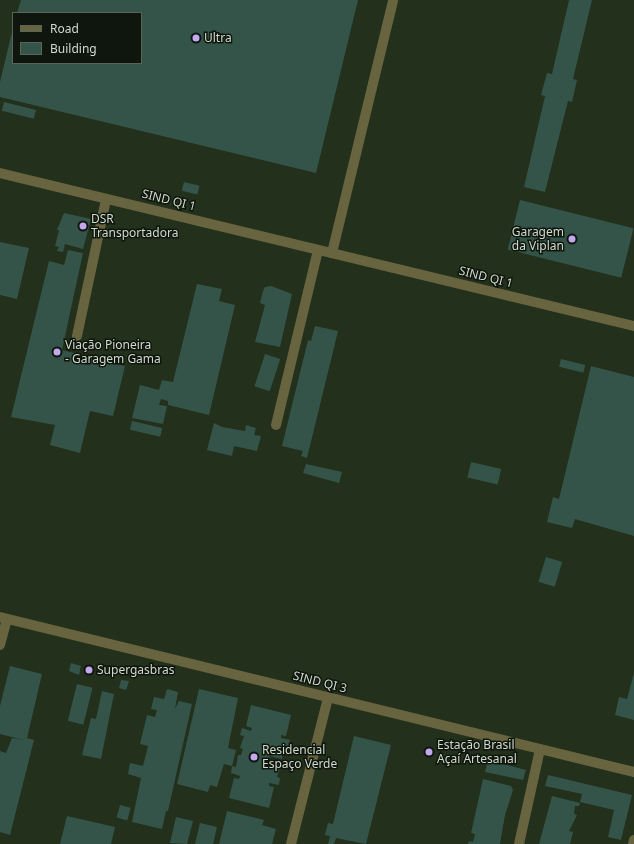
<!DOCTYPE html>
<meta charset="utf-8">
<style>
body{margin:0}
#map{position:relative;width:634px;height:844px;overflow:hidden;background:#22301c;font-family:"Noto Sans",sans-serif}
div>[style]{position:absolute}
.building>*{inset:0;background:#355449;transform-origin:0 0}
.minor>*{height:10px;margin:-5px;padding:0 5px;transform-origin:5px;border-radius:5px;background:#68643f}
.dots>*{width:11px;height:11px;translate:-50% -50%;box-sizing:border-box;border:2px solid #0f160d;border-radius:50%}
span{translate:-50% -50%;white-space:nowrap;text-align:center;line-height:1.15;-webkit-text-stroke:3px #0f160d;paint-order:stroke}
.poi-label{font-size:12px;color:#d0dacd}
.left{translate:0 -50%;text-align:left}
.right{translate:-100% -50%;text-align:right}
.street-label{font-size:12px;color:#d0dacd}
.legend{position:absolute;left:12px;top:12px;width:130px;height:52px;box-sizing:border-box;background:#0f160d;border:1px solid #5c645a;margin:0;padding:5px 7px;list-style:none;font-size:12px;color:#d0dacd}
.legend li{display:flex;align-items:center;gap:8px;height:20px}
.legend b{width:20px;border:1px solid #5c645a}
</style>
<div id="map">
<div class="building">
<div style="clip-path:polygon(21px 0,358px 0,316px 173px,0 97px,0 82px,12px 32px,13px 63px,141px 63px,141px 13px,17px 13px)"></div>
<div style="clip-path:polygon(569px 0,592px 0,573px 79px,577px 80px,572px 102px,568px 101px,545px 192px,524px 187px,545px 96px,541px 95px,547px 73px,552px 74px)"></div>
<div style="left:4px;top:102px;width:33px;height:9px;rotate:14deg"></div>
<div style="left:184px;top:182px;width:16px;height:9px;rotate:14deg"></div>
<div style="left:520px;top:200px;width:117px;height:51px;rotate:14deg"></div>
<div style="clip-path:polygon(64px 213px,91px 219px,83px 249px,65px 244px,63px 252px,57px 251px,59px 247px,55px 246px,59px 230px,57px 230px)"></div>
<div style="clip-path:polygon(0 242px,29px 248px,17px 299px,0 295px)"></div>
<div style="clip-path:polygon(68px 250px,83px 253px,62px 350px,125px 366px,113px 416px,90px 411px,80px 453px,50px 445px,55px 425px,11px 417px,49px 261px,64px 265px)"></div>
<div style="clip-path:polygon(197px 284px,222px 289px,219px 301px,235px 305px,209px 415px,168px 405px,168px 401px,161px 399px,159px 405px,167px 406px,163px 424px,132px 418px,140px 385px,159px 390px,162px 380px,173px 382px)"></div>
<div style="clip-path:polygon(271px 286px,292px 294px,280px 347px,255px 342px,265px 305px,260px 303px,263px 291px,265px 287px)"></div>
<div style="clip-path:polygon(315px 326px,338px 331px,307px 458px,301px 456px,303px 451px,282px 446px,308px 340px,311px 341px)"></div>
<div style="left:265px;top:354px;width:16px;height:34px;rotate:18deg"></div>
<div style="left:561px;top:359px;width:25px;height:8px;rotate:14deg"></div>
<div style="clip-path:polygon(591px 366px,634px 377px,634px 536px,575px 519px,572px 528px,547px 522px,553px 497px,559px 499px)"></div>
<div style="left:132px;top:421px;width:31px;height:9px;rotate:13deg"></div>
<div style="clip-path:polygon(214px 423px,222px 427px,245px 431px,246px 425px,256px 428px,254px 435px,261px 436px,257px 451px,234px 446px,232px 456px,207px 450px)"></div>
<div style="left:471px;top:462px;width:31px;height:16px;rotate:13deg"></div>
<div style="clip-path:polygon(306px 464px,342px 472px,339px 483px,303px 473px)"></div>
<div style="left:546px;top:557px;width:17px;height:26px;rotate:17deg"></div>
<div style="clip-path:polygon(71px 663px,81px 666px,79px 675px,69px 671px)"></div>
<div style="clip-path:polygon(10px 666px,42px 674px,27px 738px,34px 740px,10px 835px,0 832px,0 751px,6px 753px,12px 738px,24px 740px,0 734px,0 706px)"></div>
<div style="clip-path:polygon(634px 673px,634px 720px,615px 715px,619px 697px,627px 699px)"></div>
<div style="clip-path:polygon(121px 680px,129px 681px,126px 690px,119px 688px)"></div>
<div style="left:77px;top:684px;width:16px;height:38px;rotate:14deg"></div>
<div style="clip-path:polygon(167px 689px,178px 692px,175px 709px,179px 701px,192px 704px,168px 811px,166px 811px,162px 829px,132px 822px,141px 778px,128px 774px,130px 763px,143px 766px,148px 746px,140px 744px,147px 715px,155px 717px,157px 710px,151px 709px,154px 697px,164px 699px)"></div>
<div style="clip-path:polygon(199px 689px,238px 698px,228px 748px,236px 750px,232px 766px,224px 764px,217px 787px,210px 785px,208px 792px,177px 784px)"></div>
<div style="clip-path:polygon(102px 691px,114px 694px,101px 759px,82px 755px,91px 718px,96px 719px)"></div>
<div style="clip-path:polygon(251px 705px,291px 715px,286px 736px,281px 735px,281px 738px,290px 740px,288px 747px,284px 746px,282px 759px,270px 756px,268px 762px,281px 765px,277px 777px,280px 778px,279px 785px,269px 783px,269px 786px,274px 787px,269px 808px,229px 798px,234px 778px,239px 779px,240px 776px,231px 773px,232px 766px,236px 767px,238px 755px,241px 755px,243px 749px,240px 748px,244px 736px,240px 735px,242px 728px,251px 731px,252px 728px,246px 726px)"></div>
<div style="clip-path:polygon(354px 736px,391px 745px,366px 844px,336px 838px,334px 844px,328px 844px,330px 836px,325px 835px,328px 823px,333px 824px)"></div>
<div style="clip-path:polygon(488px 760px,526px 770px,523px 780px,485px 772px)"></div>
<div style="clip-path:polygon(548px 775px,632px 795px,621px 840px,608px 837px,614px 810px,580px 802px,582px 794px,545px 786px)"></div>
<div style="clip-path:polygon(483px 779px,511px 786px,513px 790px,505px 815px,500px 844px,468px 844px,469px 841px,473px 842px,475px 834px,471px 833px)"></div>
<div style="clip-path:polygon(552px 796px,580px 803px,579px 806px,575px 806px,574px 814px,577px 815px,569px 831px,573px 832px,570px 844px,539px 844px)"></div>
<div style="left:120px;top:805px;width:11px;height:13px;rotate:15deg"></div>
<div style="clip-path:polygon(227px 811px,264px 820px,262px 825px,276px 829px,272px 844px,219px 844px)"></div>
<div style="clip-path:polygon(67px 816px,115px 827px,111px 844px,60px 844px)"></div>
<div style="clip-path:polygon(176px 817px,193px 821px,187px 844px,170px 843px)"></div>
<div style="clip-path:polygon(200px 823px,217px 827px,213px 844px,195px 844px)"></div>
</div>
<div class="minor">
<div style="left:0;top:173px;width:652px;rotate:13.57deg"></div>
<div style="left:332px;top:253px;width:260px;rotate:-76.4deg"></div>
<div style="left:77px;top:336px;width:140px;rotate:-78deg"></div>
<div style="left:276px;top:425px;width:180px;rotate:-76.5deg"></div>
<div style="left:0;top:617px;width:653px;rotate:13.74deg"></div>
<div style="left:0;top:645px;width:27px;rotate:-75deg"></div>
<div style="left:291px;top:844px;width:151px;rotate:-75.8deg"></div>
<div style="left:519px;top:844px;width:97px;rotate:-77.5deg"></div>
<div style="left:633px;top:844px;width:4px;rotate:-76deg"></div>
</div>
<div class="dots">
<div style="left:196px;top:38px;background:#c4a7f1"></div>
<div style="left:83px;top:226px;background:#c4a7f1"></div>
<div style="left:572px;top:239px;background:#c4a7f1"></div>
<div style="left:57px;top:352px;background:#c4a7f1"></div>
<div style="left:89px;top:670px;background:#c4a7f1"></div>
<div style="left:429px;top:752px;background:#c4a7f1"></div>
<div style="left:254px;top:757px;background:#c4a7f1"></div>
</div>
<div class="poi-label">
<span class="left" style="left:204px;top:38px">Ultra</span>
<span class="left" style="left:91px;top:226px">DSR<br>Transportadora</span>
<span class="right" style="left:564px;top:239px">Garagem<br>da Viplan</span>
<span class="left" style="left:65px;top:352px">Viação Pioneira<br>- Garagem Gama</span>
<span class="left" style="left:97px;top:670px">Supergasbras</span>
<span class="left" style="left:437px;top:752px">Estação Brasil<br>Açaí Artesanal</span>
<span class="left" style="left:262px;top:757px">Residencial<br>Espaço Verde</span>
</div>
<div class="street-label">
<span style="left:169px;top:200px;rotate:14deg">SIND QI 1</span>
<span style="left:486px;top:277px;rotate:14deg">SIND QI 1</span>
<span style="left:320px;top:682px;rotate:14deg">SIND QI 3</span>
</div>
<ul class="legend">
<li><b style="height:5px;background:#68643f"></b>Road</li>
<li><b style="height:11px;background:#355449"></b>Building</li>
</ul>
</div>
